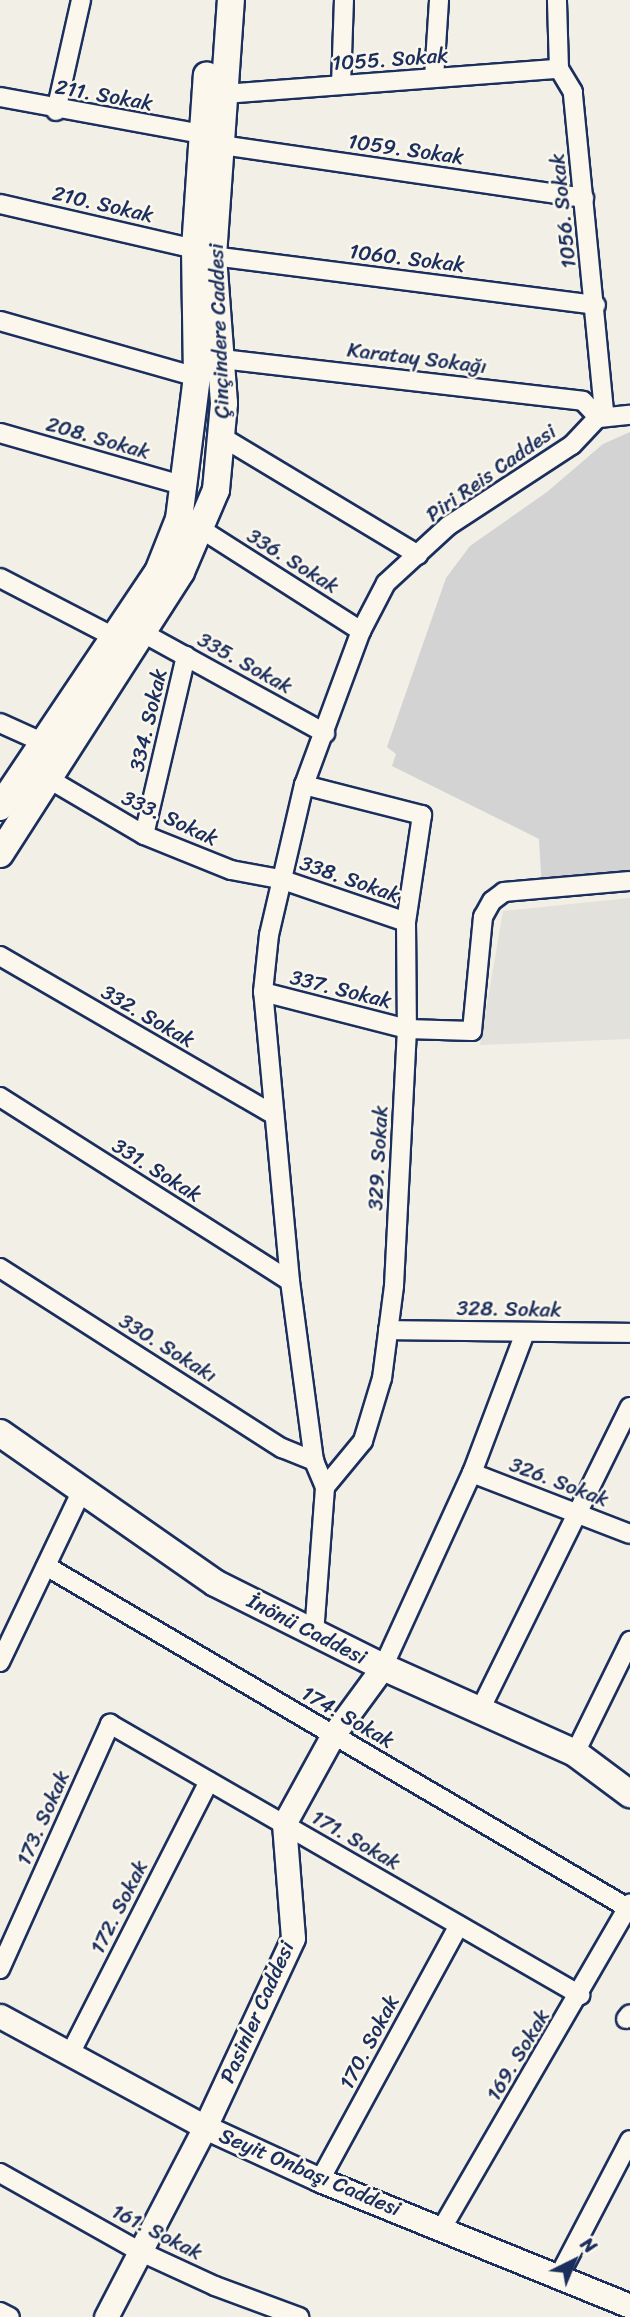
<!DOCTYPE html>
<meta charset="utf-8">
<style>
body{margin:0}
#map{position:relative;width:630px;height:2317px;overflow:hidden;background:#f2efe6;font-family:Sriracha,sans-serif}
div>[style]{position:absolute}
.built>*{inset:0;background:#e2e1dc}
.green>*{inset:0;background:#d2d3d2}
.roads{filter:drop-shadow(2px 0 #1b2f5e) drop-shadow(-2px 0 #1b2f5e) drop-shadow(0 2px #1b2f5e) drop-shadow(0 -2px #1b2f5e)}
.minor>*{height:18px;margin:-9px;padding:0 9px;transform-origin:9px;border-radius:9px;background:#fbf7ec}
.tertiary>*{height:23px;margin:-11.5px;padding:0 11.5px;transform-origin:11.5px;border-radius:11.5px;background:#fbf7ec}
.secondary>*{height:26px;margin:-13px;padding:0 13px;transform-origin:13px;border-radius:13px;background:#fbf7ec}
span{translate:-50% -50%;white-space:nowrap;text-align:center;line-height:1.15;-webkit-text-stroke:5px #fbf7ec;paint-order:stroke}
.street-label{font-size:21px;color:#1b2f5e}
.north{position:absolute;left:539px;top:2226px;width:70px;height:70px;-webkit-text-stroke:5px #fbf7ec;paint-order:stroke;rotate:43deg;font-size:19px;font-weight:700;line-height:28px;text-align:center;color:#1b2f5e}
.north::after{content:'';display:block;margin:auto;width:24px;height:32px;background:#1b2f5e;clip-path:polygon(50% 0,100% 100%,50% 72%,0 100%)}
</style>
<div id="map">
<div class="built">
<div style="clip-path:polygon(630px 898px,630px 1039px,480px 1045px,503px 911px)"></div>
</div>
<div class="green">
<div style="clip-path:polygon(630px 432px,630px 875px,542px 890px,539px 839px,392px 766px,396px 754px,387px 747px,446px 578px,470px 546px,547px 492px,603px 444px)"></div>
</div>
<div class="roads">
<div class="minor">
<div style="left:434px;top:78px;width:78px;rotate:-86.3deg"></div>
<div style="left:341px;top:85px;width:85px;rotate:-88deg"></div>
<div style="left:223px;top:94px;width:337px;rotate:-4.3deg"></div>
<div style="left:0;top:97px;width:205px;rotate:10.4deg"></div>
<div style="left:56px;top:111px;width:114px;rotate:-77.3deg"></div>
<div style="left:221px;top:145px;width:367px;rotate:8.3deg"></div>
<div style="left:0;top:204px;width:200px;rotate:13deg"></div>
<div style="left:213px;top:256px;width:386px;rotate:7.3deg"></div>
<div style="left:0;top:321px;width:205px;rotate:15.9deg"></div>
<div style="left:222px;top:359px;width:363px;rotate:6.6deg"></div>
<div style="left:583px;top:401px;width:23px;rotate:47deg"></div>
<div style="left:599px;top:418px;width:31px;rotate:-6deg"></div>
<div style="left:0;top:433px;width:192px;rotate:16deg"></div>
<div style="left:222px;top:437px;width:229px;rotate:31deg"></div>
<div style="left:201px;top:529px;width:190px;rotate:32.5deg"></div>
<div style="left:0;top:578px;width:128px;rotate:27.4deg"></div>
<div style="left:143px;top:633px;width:208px;rotate:28.8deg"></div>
<div style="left:0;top:723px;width:46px;rotate:24.3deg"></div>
<div style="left:49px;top:779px;width:110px;rotate:30.5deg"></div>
<div style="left:144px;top:835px;width:94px;rotate:21.9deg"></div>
<div style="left:231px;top:870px;width:50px;rotate:10.4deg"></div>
<div style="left:280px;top:879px;width:133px;rotate:18.8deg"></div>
<div style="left:304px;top:785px;width:122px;rotate:14.3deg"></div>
<div style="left:422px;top:815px;width:108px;rotate:98.5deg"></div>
<div style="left:406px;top:922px;width:107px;rotate:89.5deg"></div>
<div style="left:407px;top:1029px;width:257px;rotate:92.9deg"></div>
<div style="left:394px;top:1286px;width:93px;rotate:97.4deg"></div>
<div style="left:382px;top:1378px;width:66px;rotate:106.8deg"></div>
<div style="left:363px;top:1441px;width:60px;rotate:129.6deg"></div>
<div style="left:144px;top:835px;width:184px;rotate:-76.8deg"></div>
<div style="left:0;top:956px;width:317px;rotate:30.1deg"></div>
<div style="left:263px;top:992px;width:149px;rotate:14.4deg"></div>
<div style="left:407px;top:1029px;width:65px;rotate:1.8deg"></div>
<div style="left:472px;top:1031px;width:115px;rotate:-84.5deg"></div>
<div style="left:483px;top:917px;width:18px;rotate:-61deg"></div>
<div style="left:492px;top:901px;width:15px;rotate:-37deg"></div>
<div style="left:504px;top:892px;width:126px;rotate:-5deg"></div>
<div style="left:0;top:1097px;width:343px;rotate:32.4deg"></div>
<div style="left:0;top:1268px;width:335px;rotate:32.6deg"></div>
<div style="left:282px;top:1448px;width:35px;rotate:22deg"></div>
<div style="left:388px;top:1330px;width:242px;rotate:0.7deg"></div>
<div style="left:472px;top:1473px;width:169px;rotate:21.1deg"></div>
<div style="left:46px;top:1566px;width:675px;rotate:30.44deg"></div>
<div style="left:314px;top:1634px;width:147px;rotate:-85.7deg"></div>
<div style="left:325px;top:1487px;width:28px;rotate:-113deg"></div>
<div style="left:314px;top:1461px;width:182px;rotate:-97.6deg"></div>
<div style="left:290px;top:1281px;width:290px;rotate:-95.3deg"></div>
<div style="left:263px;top:992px;width:57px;rotate:-84deg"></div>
<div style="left:269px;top:935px;width:154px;rotate:-76.9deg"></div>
<div style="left:304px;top:785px;width:164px;rotate:-69.7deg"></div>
<div style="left:361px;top:631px;width:54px;rotate:-62.5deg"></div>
<div style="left:386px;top:583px;width:84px;rotate:-42.6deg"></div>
<div style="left:448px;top:526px;width:148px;rotate:-33.2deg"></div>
<div style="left:572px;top:445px;width:47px;rotate:-46.7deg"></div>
<div style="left:604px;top:411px;width:321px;rotate:-95.6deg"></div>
<div style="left:573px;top:92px;width:27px;rotate:-121deg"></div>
<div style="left:559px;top:69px;width:69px;rotate:-91.7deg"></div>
<div style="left:0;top:1662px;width:188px;rotate:-64.5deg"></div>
<div style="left:383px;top:1667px;width:213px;rotate:-65.4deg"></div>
<div style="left:472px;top:1473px;width:150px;rotate:-69.3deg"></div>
<div style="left:480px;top:1710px;width:338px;rotate:-63.7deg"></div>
<div style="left:575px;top:1753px;width:125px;rotate:-63.8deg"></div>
<div style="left:0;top:1969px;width:269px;rotate:-65.8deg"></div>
<div style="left:110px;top:1724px;width:543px;rotate:29.97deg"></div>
<div style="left:626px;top:2019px;width:6px;rotate:-51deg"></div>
<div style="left:70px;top:2054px;width:306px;rotate:-63deg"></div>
<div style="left:0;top:2173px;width:159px;rotate:29.3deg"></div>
<div style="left:139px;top:2251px;width:84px;rotate:24.7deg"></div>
<div style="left:215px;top:2286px;width:90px;rotate:20.3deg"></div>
<div style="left:320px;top:2180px;width:290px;rotate:-61.4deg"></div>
<div style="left:442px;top:2228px;width:375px;rotate:-59.9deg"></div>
<div style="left:560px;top:2274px;width:151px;rotate:-62.4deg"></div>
<div style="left:0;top:2312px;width:11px;rotate:27deg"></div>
</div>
<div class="tertiary">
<div style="left:0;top:2016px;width:233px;rotate:28.4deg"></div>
<div style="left:205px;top:2127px;width:127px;rotate:24.7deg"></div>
<div style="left:320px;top:2180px;width:335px;rotate:22.1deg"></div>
<div style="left:106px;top:2317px;width:214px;rotate:-62.5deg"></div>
<div style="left:205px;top:2127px;width:208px;rotate:-65deg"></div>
<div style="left:293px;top:1938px;width:114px;rotate:-94.5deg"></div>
<div style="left:284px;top:1824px;width:102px;rotate:-61.2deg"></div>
<div style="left:333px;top:1735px;width:84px;rotate:-53.7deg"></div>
</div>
<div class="secondary">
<div style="left:0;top:807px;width:283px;rotate:-56.1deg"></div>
<div style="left:158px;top:572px;width:57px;rotate:-68.4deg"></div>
<div style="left:179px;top:519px;width:143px;rotate:-82.8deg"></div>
<div style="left:197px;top:377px;width:128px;rotate:-90.9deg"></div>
<div style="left:195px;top:249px;width:174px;rotate:-86.1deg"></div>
<div style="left:0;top:854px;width:335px;rotate:-57.3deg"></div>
<div style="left:181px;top:572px;width:89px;rotate:-66.9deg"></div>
<div style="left:216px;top:490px;width:87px;rotate:-84.7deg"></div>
<div style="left:224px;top:403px;width:147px;rotate:-94.3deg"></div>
<div style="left:213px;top:256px;width:257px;rotate:-86deg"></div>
<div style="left:0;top:1433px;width:262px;rotate:34.9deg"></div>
<div style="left:215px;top:1583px;width:188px;rotate:26.6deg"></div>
<div style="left:383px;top:1667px;width:210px;rotate:24.1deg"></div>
<div style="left:575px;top:1753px;width:69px;rotate:36.7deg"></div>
</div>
</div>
<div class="street-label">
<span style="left:390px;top:59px;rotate:-4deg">1055. Sokak</span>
<span style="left:104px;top:95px;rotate:10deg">211. Sokak</span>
<span style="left:406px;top:149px;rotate:8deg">1059. Sokak</span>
<span style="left:103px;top:204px;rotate:13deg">210. Sokak</span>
<span style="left:563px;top:211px;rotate:-96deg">1056. Sokak</span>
<span style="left:407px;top:258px;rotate:7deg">1060. Sokak</span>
<span style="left:219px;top:331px;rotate:-92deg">Çinçindere Caddesi</span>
<span style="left:417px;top:358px;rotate:7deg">Karatay Sokağı</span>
<span style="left:98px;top:438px;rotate:16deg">208. Sokak</span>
<span style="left:491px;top:473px;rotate:-35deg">Piri Reis Caddesi</span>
<span style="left:293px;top:561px;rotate:32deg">336. Sokak</span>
<span style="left:245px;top:663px;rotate:29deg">335. Sokak</span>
<span style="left:148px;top:720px;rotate:-77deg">334. Sokak</span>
<span style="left:170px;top:818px;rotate:25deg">333. Sokak</span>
<span style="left:350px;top:879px;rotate:19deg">338. Sokak</span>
<span style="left:341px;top:989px;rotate:14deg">337. Sokak</span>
<span style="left:148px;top:1016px;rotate:30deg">332. Sokak</span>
<span style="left:378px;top:1158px;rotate:-87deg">329. Sokak</span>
<span style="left:157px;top:1170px;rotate:32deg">331. Sokak</span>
<span style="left:509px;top:1309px;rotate:1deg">328. Sokak</span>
<span style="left:168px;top:1348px;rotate:32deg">330. Sokakı</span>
<span style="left:559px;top:1482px;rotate:21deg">326. Sokak</span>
<span style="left:307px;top:1629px;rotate:27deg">İnönü Caddesi</span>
<span style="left:348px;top:1717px;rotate:30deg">174. Sokak</span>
<span style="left:43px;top:1818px;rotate:-66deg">173. Sokak</span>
<span style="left:356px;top:1840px;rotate:30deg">171. Sokak</span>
<span style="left:119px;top:1907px;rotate:-63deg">172. Sokak</span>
<span style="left:257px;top:2012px;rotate:-66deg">Pasinler Caddesi</span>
<span style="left:369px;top:2042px;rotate:-62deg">170. Sokak</span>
<span style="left:518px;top:2055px;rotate:-59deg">169. Sokak</span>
<span style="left:310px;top:2172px;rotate:23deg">Seyit Onbaşı Caddesi</span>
<span style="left:157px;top:2232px;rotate:27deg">161. Sokak</span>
</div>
<div class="north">N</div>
</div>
